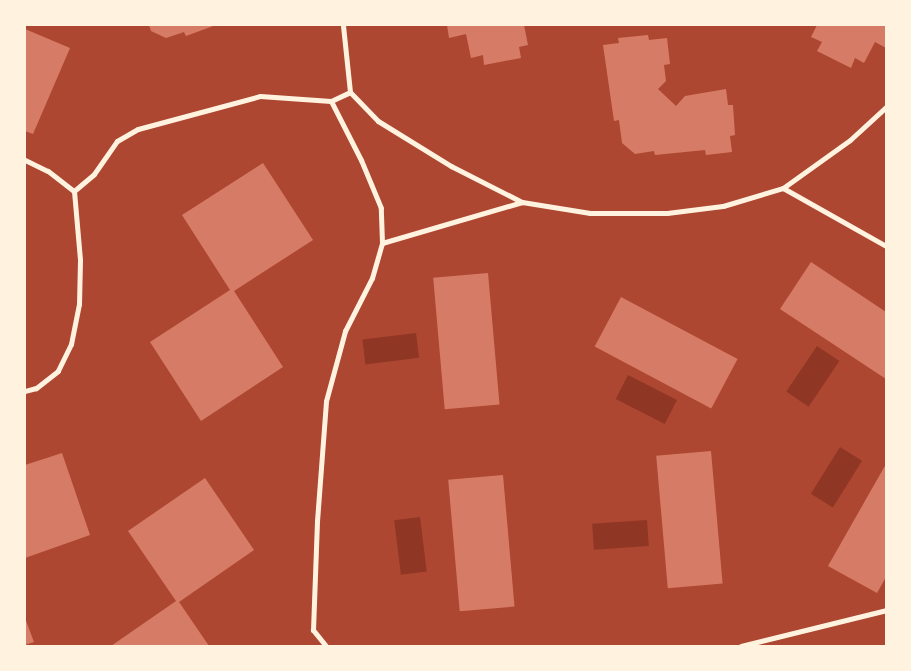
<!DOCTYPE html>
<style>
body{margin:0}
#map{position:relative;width:911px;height:671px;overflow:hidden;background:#c8553d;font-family:Karla,sans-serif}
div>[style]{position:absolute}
.green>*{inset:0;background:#ae4732;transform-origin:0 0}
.water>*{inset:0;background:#8f3625;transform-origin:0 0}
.building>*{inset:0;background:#d67c66;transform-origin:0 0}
.minor>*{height:5px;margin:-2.5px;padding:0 2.5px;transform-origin:2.5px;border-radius:2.5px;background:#fff3e0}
span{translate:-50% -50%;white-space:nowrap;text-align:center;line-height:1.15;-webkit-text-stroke:5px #fff3e0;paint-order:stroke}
.frame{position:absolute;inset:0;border:26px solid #fff3e0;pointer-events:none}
</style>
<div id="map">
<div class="green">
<div style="left:25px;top:25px;width:861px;height:621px"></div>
</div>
<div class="water">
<div style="left:416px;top:333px;width:25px;height:54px;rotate:83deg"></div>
<div style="left:817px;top:346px;width:27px;height:55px;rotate:34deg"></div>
<div style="left:628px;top:375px;width:55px;height:27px;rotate:27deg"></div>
<div style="left:840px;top:447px;width:26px;height:55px;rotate:32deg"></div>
<div style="left:420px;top:517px;width:55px;height:26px;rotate:83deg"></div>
<div style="left:647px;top:520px;width:26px;height:55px;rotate:86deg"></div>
</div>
<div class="building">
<div style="clip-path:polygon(149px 25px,216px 25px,186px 36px,184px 32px,166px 38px,151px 31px)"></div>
<div style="clip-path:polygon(447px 25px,524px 25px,528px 45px,519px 47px,521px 58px,484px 65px,483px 55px,471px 58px,466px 34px,449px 38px)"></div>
<div style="clip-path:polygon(817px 25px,886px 25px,886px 48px,875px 42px,864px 63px,855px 58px,851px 68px,817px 51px,822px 42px,811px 37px)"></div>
<div style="clip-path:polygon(25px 29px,70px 48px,33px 134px,25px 131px)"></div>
<div style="clip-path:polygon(648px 35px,649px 40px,667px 38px,670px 64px,664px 65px,666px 81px,658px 89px,676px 106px,685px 96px,726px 89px,728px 105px,733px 105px,735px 135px,730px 136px,732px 152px,706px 155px,705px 150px,655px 155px,654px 151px,635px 154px,622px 143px,619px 120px,614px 121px,603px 45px,619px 43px,618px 38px)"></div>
<div style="clip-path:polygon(263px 163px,313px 240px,234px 291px,283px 367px,201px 421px,150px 342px,230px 290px,182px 215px)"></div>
<div style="clip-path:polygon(811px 262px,886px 312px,886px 379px,780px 309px)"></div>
<div style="left:488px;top:273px;width:132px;height:55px;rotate:85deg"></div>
<div style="left:621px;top:297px;width:132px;height:56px;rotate:28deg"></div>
<div style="left:711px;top:451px;width:133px;height:55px;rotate:85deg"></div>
<div style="clip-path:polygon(62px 453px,90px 535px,25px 558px,25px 465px)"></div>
<div style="clip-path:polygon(886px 464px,886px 577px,877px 593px,828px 566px)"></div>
<div style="left:503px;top:475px;width:132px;height:55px;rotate:85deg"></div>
<div style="clip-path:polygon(205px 478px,254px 550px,179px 602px,209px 646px,111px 646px,176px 601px,128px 531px)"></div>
<div style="clip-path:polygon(25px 618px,34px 642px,25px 645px)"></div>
</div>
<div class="minor">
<div style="left:350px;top:92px;width:40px;rotate:46deg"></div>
<div style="left:378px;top:121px;width:86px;rotate:31.7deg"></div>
<div style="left:451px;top:166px;width:80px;rotate:26.9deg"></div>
<div style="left:522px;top:202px;width:69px;rotate:9.2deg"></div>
<div style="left:590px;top:213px;width:77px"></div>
<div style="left:667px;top:213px;width:56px;rotate:-7.1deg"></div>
<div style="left:723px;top:206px;width:63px;rotate:-16.7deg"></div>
<div style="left:783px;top:188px;width:82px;rotate:-35.6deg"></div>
<div style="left:850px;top:140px;width:49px;rotate:-42.5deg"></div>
<div style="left:25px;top:160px;width:25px;rotate:26deg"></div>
<div style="left:48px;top:171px;width:33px;rotate:38deg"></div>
<div style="left:74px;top:191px;width:69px;rotate:85deg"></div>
<div style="left:80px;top:260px;width:44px;rotate:91.3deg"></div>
<div style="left:79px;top:304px;width:41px;rotate:101.3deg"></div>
<div style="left:71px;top:344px;width:30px;rotate:116deg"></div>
<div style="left:58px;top:371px;width:28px;rotate:142deg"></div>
<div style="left:36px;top:388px;width:11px;rotate:165deg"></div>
<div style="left:783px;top:188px;width:118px;rotate:29.4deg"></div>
<div style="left:74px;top:191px;width:26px;rotate:-40deg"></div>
<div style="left:94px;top:174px;width:40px;rotate:-55.1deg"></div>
<div style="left:117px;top:141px;width:24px;rotate:-30deg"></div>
<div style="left:138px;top:129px;width:126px;rotate:-15.1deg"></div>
<div style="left:260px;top:96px;width:71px;rotate:4deg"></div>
<div style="left:382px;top:243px;width:146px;rotate:-16.3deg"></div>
<div style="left:326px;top:646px;width:21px;rotate:-129deg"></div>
<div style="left:313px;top:630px;width:109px;rotate:-87.9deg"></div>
<div style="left:317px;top:521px;width:120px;rotate:-85.7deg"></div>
<div style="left:326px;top:401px;width:73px;rotate:-74.8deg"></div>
<div style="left:345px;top:331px;width:59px;rotate:-63deg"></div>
<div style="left:372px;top:278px;width:36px;rotate:-74deg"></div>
<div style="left:382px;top:243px;width:35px;rotate:-92deg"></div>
<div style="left:381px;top:208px;width:52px;rotate:-112.6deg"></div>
<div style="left:361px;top:160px;width:66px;rotate:-117deg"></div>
<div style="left:331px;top:101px;width:21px;rotate:-25deg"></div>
<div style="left:350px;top:92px;width:67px;rotate:-96deg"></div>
<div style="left:741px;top:646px;width:149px;rotate:-13.9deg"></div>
</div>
<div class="frame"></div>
</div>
